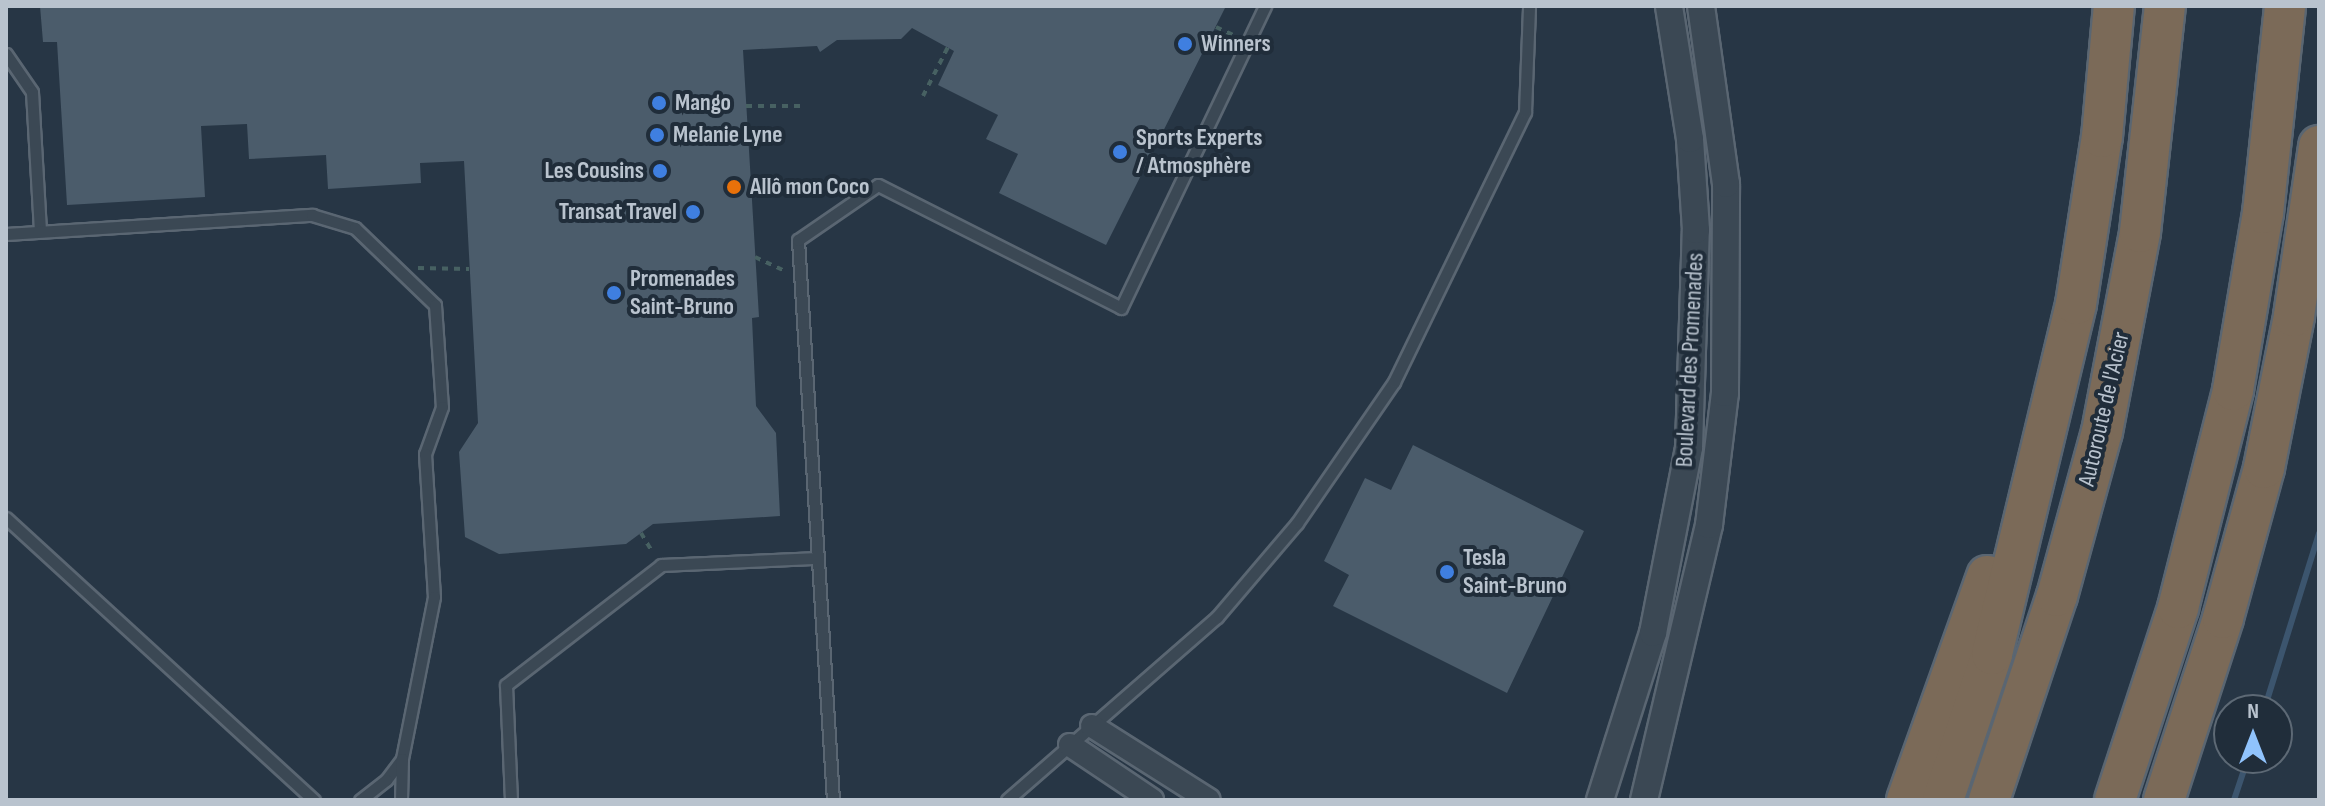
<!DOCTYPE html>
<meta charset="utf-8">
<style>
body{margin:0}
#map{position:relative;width:2325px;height:806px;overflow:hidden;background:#273645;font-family:"Sofia Sans Condensed",sans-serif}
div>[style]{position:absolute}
.stream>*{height:6px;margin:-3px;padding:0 3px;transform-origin:3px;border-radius:3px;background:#3c556e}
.building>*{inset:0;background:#4b5c6b}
.path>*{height:4px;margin-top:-2px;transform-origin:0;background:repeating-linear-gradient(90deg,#476162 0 6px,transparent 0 12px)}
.roads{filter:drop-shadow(2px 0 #5a6672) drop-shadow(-2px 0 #5a6672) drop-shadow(0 2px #5a6672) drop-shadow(0 -2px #5a6672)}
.service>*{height:11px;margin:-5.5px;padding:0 5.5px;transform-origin:5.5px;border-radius:5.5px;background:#3b4854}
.minor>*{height:22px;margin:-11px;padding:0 11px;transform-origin:11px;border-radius:11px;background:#3b4854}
.tertiary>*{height:26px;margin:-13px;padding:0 13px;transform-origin:13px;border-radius:13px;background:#3b4854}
.motorway>*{height:40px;margin:-20px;padding:0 20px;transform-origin:20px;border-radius:20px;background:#7b6a58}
.dots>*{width:22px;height:22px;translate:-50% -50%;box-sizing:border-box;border:4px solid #202d3a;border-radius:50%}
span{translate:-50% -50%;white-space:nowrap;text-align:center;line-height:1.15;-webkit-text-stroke:8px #202d3a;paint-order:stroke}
.poi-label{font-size:24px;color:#b9c3ce;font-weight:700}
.left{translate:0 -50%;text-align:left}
.right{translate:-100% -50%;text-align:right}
.street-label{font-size:24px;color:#b9c3ce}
.frame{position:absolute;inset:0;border:8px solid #b9c3ce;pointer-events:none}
.north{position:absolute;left:2213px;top:694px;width:80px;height:80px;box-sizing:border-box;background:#202d3a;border:2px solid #5d6975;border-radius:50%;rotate:0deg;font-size:22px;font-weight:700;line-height:32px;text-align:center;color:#b9c3ce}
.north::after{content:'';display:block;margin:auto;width:28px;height:36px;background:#90c3fc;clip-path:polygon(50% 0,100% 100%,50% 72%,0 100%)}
</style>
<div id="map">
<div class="stream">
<div style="left:2264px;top:710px;width:185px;rotate:-72.7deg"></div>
<div style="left:2234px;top:800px;width:44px;rotate:-71.6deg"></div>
</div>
<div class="building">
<div style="clip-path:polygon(40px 6px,1226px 6px,1106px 245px,999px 193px,1018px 154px,986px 139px,998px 115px,938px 85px,954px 51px,912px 28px,901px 39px,837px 40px,820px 52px,817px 46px,743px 50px,759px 317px,752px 318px,756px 406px,776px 433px,780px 516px,653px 524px,626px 544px,499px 554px,465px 537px,459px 452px,478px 423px,464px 161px,420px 163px,421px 183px,328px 189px,326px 155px,249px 159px,247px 124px,201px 126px,205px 197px,67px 205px,57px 42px,43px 42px)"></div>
<div style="clip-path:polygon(1413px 445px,1584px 531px,1507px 693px,1333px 606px,1349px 575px,1324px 561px,1365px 478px,1391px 490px)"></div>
</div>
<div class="path">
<div style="left:1216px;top:27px;width:21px;rotate:25deg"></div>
<div style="left:923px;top:96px;width:55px;rotate:-63deg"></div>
<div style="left:746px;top:106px;width:58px"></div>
<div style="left:755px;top:257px;width:33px;rotate:25deg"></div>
<div style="left:418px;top:268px;width:51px;rotate:1.1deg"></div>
<div style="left:641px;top:533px;width:21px;rotate:59deg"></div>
</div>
<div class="roads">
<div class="service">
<div style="left:6px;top:54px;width:46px;rotate:55.6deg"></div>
<div style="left:32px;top:92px;width:139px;rotate:86.7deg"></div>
<div style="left:6px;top:234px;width:307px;rotate:-3.6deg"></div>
<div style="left:312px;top:215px;width:45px;rotate:16.8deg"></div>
<div style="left:355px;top:228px;width:111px;rotate:43.9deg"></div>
<div style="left:435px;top:305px;width:102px;rotate:86.1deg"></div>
<div style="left:442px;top:407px;width:50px;rotate:109.9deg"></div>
<div style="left:425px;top:454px;width:143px;rotate:86.4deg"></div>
<div style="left:434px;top:597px;width:165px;rotate:101.2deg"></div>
<div style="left:402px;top:759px;width:26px;rotate:127deg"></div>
<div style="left:386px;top:780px;width:33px;rotate:142deg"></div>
<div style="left:6px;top:518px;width:418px;rotate:42.5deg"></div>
<div style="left:401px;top:800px;width:41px;rotate:-88.6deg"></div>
<div style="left:511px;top:800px;width:115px;rotate:-92.5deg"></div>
<div style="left:506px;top:685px;width:196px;rotate:-37.7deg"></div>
<div style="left:661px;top:565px;width:157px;rotate:-2.6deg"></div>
<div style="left:833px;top:800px;width:561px;rotate:-93.58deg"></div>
<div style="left:798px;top:240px;width:97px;rotate:-34.5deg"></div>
<div style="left:878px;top:185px;width:272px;rotate:26.8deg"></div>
<div style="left:1121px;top:308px;width:335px;rotate:-64.5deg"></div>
<div style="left:1007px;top:800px;width:279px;rotate:-41.1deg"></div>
<div style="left:1217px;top:617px;width:123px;rotate:-49.6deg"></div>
<div style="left:1297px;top:523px;width:171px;rotate:-55.5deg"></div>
<div style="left:1394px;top:382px;width:300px;rotate:-64.1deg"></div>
<div style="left:1525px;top:112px;width:106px;rotate:-87.8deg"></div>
</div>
<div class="minor">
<div style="left:1092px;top:726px;width:138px;rotate:32.3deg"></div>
<div style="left:1070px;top:745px;width:99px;rotate:33.9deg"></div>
</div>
<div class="tertiary">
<div style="left:1600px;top:800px;width:175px;rotate:-72.4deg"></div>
<div style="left:1653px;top:633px;width:189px;rotate:-79deg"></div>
<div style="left:1689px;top:447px;width:217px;rotate:-88.2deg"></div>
<div style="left:1696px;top:230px;width:91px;rotate:-93.8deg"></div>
<div style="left:1690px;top:139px;width:135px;rotate:-99deg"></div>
<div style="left:1644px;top:800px;width:283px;rotate:-76.7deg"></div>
<div style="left:1709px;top:525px;width:133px;rotate:-83.1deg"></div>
<div style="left:1725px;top:393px;width:209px;rotate:-89.7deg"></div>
<div style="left:1726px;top:184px;width:180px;rotate:-98deg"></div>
</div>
<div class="motorway">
<div style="left:1907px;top:800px;width:238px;rotate:-70.3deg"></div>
<div style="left:1943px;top:800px;width:154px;rotate:-71.4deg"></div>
<div style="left:1992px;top:654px;width:360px;rotate:-76.5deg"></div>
<div style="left:2076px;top:304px;width:169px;rotate:-81.2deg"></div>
<div style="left:2102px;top:137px;width:132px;rotate:-84.8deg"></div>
<div style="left:1989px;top:800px;width:215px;rotate:-71.6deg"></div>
<div style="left:2057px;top:596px;width:170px;rotate:-74.7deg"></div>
<div style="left:2102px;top:432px;width:204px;rotate:-79.2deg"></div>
<div style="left:2140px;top:232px;width:227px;rotate:-83.7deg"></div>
<div style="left:2115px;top:800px;width:202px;rotate:-71.8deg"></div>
<div style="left:2178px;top:608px;width:225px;rotate:-75.8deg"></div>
<div style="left:2233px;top:390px;width:180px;rotate:-80.4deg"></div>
<div style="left:2263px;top:213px;width:208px;rotate:-83.9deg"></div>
<div style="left:2164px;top:800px;width:191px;rotate:-72deg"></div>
<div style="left:2223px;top:618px;width:156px;rotate:-74.7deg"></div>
<div style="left:2264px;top:468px;width:155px;rotate:-78.8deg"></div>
<div style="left:2294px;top:316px;width:172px;rotate:-81.6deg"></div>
</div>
</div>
<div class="dots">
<div style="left:1185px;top:44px;background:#3f7fe0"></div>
<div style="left:659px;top:103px;background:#3f7fe0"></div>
<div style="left:657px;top:135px;background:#3f7fe0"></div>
<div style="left:1120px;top:152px;background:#3f7fe0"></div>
<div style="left:660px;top:171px;background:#3f7fe0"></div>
<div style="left:734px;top:187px;background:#e8710a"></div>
<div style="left:693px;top:212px;background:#3f7fe0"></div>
<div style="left:614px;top:293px;background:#3f7fe0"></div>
<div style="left:1447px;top:572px;background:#3f7fe0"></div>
</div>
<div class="poi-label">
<span class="left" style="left:1201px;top:44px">Winners</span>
<span class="left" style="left:675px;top:103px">Mango</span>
<span class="left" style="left:673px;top:135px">Melanie Lyne</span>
<span class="left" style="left:1136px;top:152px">Sports Experts<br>/ Atmosphère</span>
<span class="right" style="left:644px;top:171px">Les Cousins</span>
<span class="left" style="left:750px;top:187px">Allô mon Coco</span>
<span class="right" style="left:677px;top:212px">Transat Travel</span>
<span class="left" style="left:630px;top:293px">Promenades<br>Saint-Bruno</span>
<span class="left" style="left:1463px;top:572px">Tesla<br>Saint-Bruno</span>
</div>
<div class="street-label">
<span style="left:1690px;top:360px;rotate:-87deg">Boulevard des Promenades</span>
<span style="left:2104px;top:409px;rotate:-77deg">Autoroute de l'Acier</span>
</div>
<div class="frame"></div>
<div class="north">N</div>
</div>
